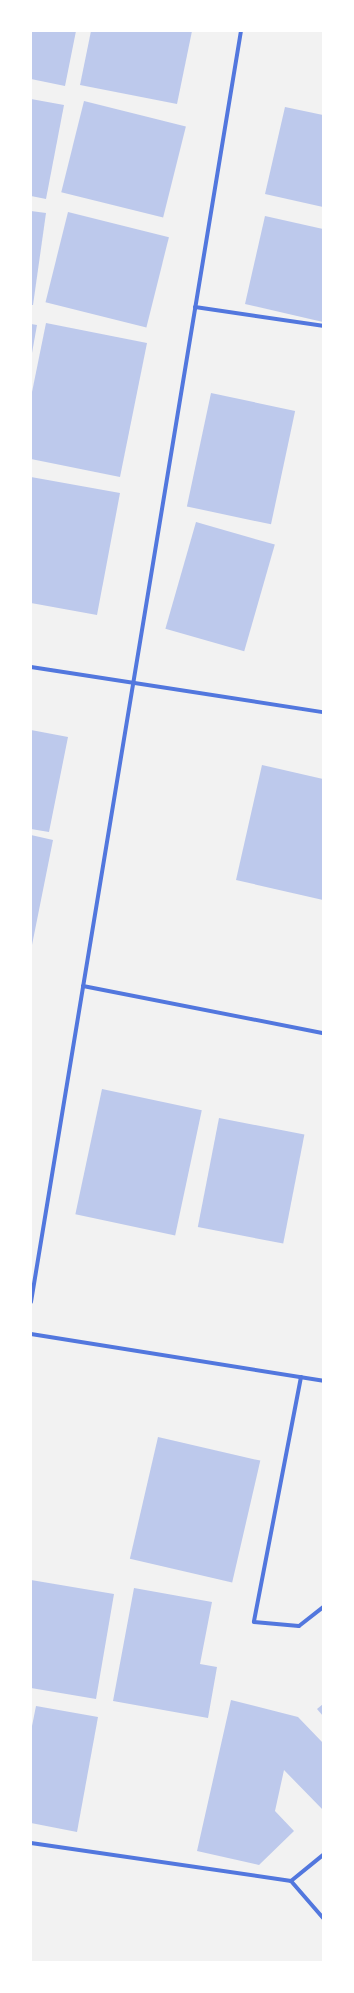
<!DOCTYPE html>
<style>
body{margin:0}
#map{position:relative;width:354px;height:1993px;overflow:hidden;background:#f2f2f2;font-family:"Nunito Sans",sans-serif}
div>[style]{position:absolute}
.building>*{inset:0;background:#bdc9ec;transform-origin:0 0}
.minor>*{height:4px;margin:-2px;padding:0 2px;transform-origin:2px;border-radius:2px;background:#5277de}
span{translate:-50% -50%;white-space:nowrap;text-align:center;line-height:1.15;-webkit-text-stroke:4px #fff;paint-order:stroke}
.frame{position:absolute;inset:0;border:32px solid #fff;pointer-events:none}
</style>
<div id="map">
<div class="building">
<div style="clip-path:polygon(31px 31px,76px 31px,65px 86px,31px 79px)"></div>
<div style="clip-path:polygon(91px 31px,192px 31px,177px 104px,80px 85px)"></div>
<div style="clip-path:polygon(31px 99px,64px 105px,46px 199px,31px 196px)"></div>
<div style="left:84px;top:101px;width:105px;height:94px;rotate:14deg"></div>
<div style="clip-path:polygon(285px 107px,323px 115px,323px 207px,265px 194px)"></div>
<div style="clip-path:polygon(31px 211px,46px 213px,33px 305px,31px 305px)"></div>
<div style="left:68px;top:212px;width:104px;height:93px;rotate:14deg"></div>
<div style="clip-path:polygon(265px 216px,323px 229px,323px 322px,245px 304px)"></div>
<div style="clip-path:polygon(46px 323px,147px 343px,120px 477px,31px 459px,31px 397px)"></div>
<div style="clip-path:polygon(31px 324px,37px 325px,32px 353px,31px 353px)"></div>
<div style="left:211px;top:393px;width:86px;height:116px;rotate:12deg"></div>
<div style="clip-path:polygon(31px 477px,120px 493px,97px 615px,31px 603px)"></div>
<div style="left:196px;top:522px;width:82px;height:111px;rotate:16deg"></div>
<div style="clip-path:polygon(31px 730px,68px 737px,49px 832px,31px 829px)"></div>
<div style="clip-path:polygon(262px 765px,323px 779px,323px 900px,236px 880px)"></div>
<div style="clip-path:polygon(31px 835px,53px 840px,32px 945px,31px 945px)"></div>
<div style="left:102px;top:1089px;width:102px;height:128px;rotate:12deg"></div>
<div style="left:219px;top:1118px;width:87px;height:111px;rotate:11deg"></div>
<div style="left:158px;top:1437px;width:105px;height:125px;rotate:13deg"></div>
<div style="clip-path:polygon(31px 1580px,114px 1594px,96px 1699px,31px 1688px)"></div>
<div style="clip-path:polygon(134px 1588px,212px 1602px,200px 1664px,217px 1667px,208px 1718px,113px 1701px)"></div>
<div style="clip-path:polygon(231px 1700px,298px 1717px,323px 1743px,323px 1810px,284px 1770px,275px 1811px,294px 1831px,259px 1865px,197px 1851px)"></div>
<div style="clip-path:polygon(323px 1704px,323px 1716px,317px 1709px)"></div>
<div style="clip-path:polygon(36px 1706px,98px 1717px,77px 1832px,31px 1823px,31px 1731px)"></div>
</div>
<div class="minor">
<div style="left:195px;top:307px;width:129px;rotate:8.4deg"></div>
<div style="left:31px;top:667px;width:295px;rotate:8.8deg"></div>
<div style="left:83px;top:986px;width:245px;rotate:11.1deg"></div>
<div style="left:31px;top:1302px;width:1288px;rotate:-80.62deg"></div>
<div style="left:31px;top:1334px;width:296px;rotate:9.1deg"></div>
<div style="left:301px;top:1377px;width:249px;rotate:100.9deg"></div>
<div style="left:254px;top:1622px;width:45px;rotate:5.1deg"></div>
<div style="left:299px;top:1626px;width:31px;rotate:-38deg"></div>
<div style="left:31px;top:1843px;width:263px;rotate:8.3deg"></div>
<div style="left:291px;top:1881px;width:41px;rotate:-39.1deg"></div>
<div style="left:291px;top:1881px;width:49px;rotate:49.1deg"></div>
</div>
<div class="frame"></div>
</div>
